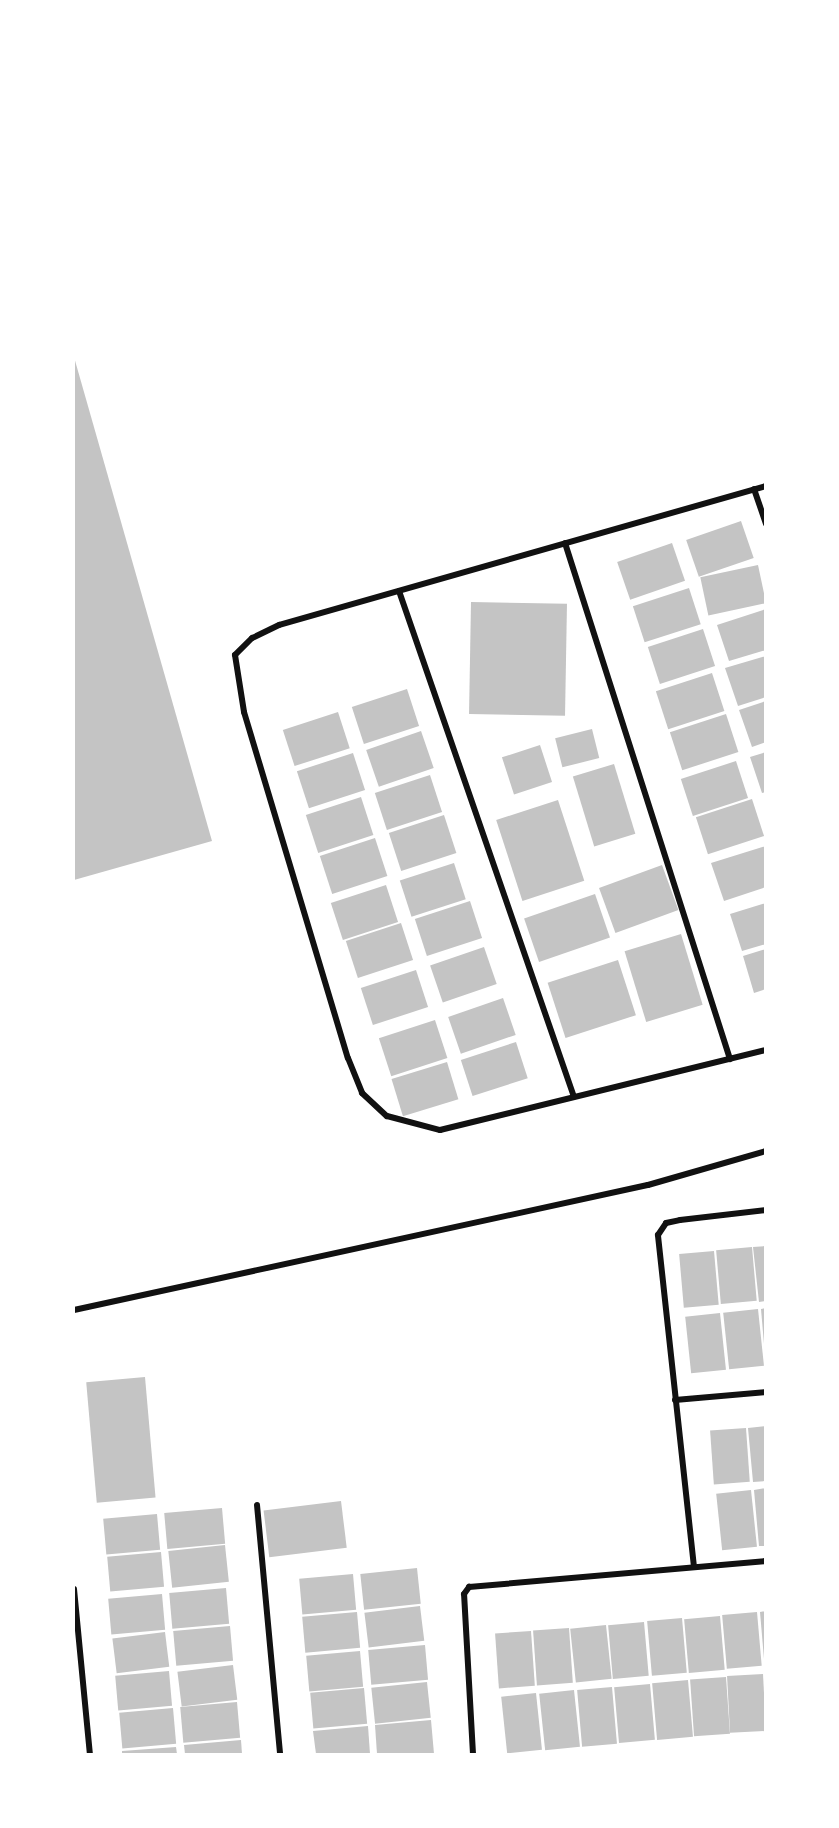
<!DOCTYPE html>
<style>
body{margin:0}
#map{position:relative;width:839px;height:1828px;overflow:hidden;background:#fff;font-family:"Source Serif 4",serif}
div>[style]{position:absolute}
.building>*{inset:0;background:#c4c4c4;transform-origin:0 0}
.minor>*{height:6px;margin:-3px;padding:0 3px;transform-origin:3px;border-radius:3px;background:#111}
span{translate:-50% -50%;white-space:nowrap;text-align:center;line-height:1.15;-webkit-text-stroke:6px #fff;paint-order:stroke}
.frame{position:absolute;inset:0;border:75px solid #fff;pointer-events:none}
</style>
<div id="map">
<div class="building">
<div style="clip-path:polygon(74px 357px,212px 841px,74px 880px)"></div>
<div style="left:741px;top:521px;width:39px;height:58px;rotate:71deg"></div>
<div style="left:672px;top:543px;width:40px;height:58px;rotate:71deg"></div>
<div style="left:758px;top:565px;width:39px;height:59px;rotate:78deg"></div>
<div style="left:689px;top:588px;width:38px;height:59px;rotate:72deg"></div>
<div style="left:471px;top:602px;width:96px;height:112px;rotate:1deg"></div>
<div style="clip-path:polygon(766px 609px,766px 650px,729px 661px,717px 625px)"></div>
<div style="left:703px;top:629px;width:39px;height:58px;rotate:72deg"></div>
<div style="clip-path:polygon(766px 656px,766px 697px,738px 706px,725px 668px)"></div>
<div style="left:712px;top:673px;width:40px;height:59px;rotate:72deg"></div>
<div style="left:407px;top:689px;width:39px;height:58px;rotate:72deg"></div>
<div style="clip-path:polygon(766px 701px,766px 742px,752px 747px,739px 710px)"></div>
<div style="left:338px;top:712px;width:38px;height:58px;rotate:72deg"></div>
<div style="left:726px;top:714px;width:40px;height:59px;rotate:72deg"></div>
<div style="left:592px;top:729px;width:30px;height:38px;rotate:76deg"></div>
<div style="left:421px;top:731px;width:39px;height:58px;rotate:71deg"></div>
<div style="left:540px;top:745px;width:39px;height:40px;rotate:72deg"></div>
<div style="clip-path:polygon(766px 752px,766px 792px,762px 793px,750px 757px)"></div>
<div style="left:353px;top:753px;width:39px;height:59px;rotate:72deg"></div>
<div style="left:736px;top:761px;width:39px;height:58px;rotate:72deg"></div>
<div style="left:614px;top:764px;width:73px;height:43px;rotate:73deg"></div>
<div style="left:430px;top:775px;width:39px;height:58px;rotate:72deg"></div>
<div style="left:361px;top:797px;width:40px;height:58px;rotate:72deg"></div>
<div style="left:752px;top:799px;width:39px;height:59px;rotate:72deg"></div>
<div style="left:558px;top:800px;width:85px;height:65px;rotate:72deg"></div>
<div style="left:444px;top:815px;width:40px;height:58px;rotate:72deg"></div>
<div style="left:375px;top:838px;width:40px;height:58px;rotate:72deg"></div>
<div style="clip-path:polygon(766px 846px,766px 887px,724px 901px,711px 863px)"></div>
<div style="left:454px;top:863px;width:38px;height:57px;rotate:72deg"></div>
<div style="left:662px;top:865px;width:48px;height:67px;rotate:70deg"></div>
<div style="left:386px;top:885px;width:39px;height:58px;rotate:72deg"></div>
<div style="left:595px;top:894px;width:46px;height:75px;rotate:71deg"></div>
<div style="left:470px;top:901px;width:39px;height:58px;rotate:72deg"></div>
<div style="clip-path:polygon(766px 903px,766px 944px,742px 951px,730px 914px)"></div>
<div style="left:401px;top:923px;width:39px;height:58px;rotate:72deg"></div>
<div style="left:681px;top:934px;width:74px;height:59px;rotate:73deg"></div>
<div style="left:484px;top:947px;width:39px;height:57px;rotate:71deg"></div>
<div style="clip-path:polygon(766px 949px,766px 989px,754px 993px,743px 956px)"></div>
<div style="left:618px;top:960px;width:58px;height:74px;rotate:72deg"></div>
<div style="left:416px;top:970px;width:39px;height:58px;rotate:72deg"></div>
<div style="left:503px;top:998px;width:39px;height:58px;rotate:71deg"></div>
<div style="left:435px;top:1020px;width:40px;height:59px;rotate:72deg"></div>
<div style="left:516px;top:1042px;width:38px;height:58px;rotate:72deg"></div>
<div style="left:447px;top:1062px;width:39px;height:58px;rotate:73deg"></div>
<div style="clip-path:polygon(766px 1246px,766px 1301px,759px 1302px,753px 1247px)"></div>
<div style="left:752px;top:1247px;width:54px;height:36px;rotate:85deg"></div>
<div style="left:714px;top:1251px;width:54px;height:35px;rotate:85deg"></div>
<div style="clip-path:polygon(766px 1308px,766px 1344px,764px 1344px,761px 1309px)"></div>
<div style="left:758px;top:1309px;width:57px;height:35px;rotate:84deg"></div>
<div style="left:720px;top:1313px;width:57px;height:35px;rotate:84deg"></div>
<div style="left:145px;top:1377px;width:121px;height:59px;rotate:85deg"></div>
<div style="clip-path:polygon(766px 1426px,766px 1481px,753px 1482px,748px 1428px)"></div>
<div style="left:746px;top:1428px;width:54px;height:36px;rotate:86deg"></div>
<div style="clip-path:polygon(766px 1488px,766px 1546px,759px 1546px,754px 1490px)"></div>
<div style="left:751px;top:1490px;width:57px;height:35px;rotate:84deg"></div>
<div style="left:341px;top:1501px;width:47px;height:78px;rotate:83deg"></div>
<div style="left:222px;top:1508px;width:36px;height:58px;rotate:85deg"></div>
<div style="left:157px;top:1514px;width:36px;height:54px;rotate:85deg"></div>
<div style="left:225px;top:1545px;width:37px;height:57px;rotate:84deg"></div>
<div style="left:161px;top:1552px;width:35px;height:54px;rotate:85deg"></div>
<div style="left:417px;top:1568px;width:36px;height:57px;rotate:84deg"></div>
<div style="left:353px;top:1574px;width:36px;height:54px;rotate:85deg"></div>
<div style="left:226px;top:1588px;width:36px;height:57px;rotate:85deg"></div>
<div style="left:162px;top:1594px;width:36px;height:54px;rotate:85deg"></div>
<div style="left:420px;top:1606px;width:35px;height:56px;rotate:83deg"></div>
<div style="clip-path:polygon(766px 1611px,766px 1659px,764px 1659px,760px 1612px)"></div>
<div style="left:357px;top:1612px;width:36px;height:55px;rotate:85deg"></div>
<div style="left:757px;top:1612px;width:54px;height:35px;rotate:85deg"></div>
<div style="left:720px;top:1616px;width:54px;height:36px;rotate:85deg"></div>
<div style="left:682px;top:1618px;width:55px;height:35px;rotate:85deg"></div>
<div style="left:644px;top:1622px;width:54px;height:36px;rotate:85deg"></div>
<div style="left:606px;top:1625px;width:54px;height:36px;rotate:84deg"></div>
<div style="left:230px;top:1626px;width:35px;height:57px;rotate:85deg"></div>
<div style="left:569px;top:1628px;width:55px;height:36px;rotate:86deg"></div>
<div style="left:531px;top:1631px;width:55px;height:36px;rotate:86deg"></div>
<div style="left:165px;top:1632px;width:35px;height:53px;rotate:83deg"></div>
<div style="left:425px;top:1645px;width:35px;height:57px;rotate:85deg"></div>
<div style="left:360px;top:1651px;width:36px;height:54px;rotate:85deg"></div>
<div style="left:233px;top:1665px;width:35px;height:56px;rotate:83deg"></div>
<div style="left:169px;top:1671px;width:35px;height:54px;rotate:85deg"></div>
<div style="left:763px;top:1674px;width:57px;height:36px;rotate:87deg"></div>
<div style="left:726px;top:1677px;width:57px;height:36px;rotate:86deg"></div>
<div style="left:688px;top:1680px;width:57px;height:36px;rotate:85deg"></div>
<div style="left:427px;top:1682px;width:36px;height:56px;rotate:84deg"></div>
<div style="left:650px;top:1684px;width:56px;height:36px;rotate:85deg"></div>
<div style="left:612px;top:1687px;width:57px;height:35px;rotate:85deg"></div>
<div style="left:364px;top:1688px;width:36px;height:54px;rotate:85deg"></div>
<div style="left:574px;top:1690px;width:57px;height:35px;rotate:84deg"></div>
<div style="left:536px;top:1693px;width:57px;height:35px;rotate:84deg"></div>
<div style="left:237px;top:1702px;width:36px;height:57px;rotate:85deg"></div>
<div style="left:173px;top:1708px;width:36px;height:54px;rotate:85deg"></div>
<div style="clip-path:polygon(431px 1720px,434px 1754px,377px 1754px,375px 1725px)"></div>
<div style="clip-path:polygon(368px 1726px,370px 1754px,316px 1754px,313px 1731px)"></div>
<div style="clip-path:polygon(241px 1740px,242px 1754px,185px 1754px,184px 1745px)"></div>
<div style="clip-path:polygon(176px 1747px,177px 1754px,122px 1754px,122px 1751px)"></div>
</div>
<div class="minor">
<div style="left:766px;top:486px;width:506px;rotate:164.07deg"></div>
<div style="left:279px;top:625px;width:30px;rotate:154deg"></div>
<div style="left:252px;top:638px;width:24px;rotate:135deg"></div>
<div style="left:235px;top:655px;width:58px;rotate:81deg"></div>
<div style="left:244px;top:712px;width:361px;rotate:73.3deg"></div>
<div style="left:348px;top:1058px;width:38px;rotate:68deg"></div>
<div style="left:362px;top:1093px;width:34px;rotate:43deg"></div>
<div style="left:387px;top:1116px;width:55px;rotate:14.8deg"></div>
<div style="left:440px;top:1130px;width:336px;rotate:-13.8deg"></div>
<div style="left:754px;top:489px;width:37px;rotate:71deg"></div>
<div style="left:565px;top:543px;width:542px;rotate:72.27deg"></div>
<div style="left:399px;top:591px;width:535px;rotate:70.92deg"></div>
<div style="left:74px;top:1310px;width:587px;rotate:-12.29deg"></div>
<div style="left:648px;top:1185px;width:123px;rotate:-16.1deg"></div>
<div style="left:675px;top:1400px;width:91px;rotate:-5deg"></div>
<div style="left:257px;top:1505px;width:250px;rotate:84.7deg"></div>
<div style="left:694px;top:1567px;width:334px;rotate:-96.2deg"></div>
<div style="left:658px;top:1235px;width:14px;rotate:-56deg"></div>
<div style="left:666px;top:1223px;width:14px;rotate:-12deg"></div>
<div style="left:680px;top:1220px;width:87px;rotate:-6.6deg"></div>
<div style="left:74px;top:1589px;width:166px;rotate:84.5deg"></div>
<div style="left:473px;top:1754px;width:160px;rotate:-93.2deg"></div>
<div style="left:464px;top:1594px;width:9px;rotate:-54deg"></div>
<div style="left:469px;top:1587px;width:298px;rotate:-5deg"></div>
</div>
<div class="frame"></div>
</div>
